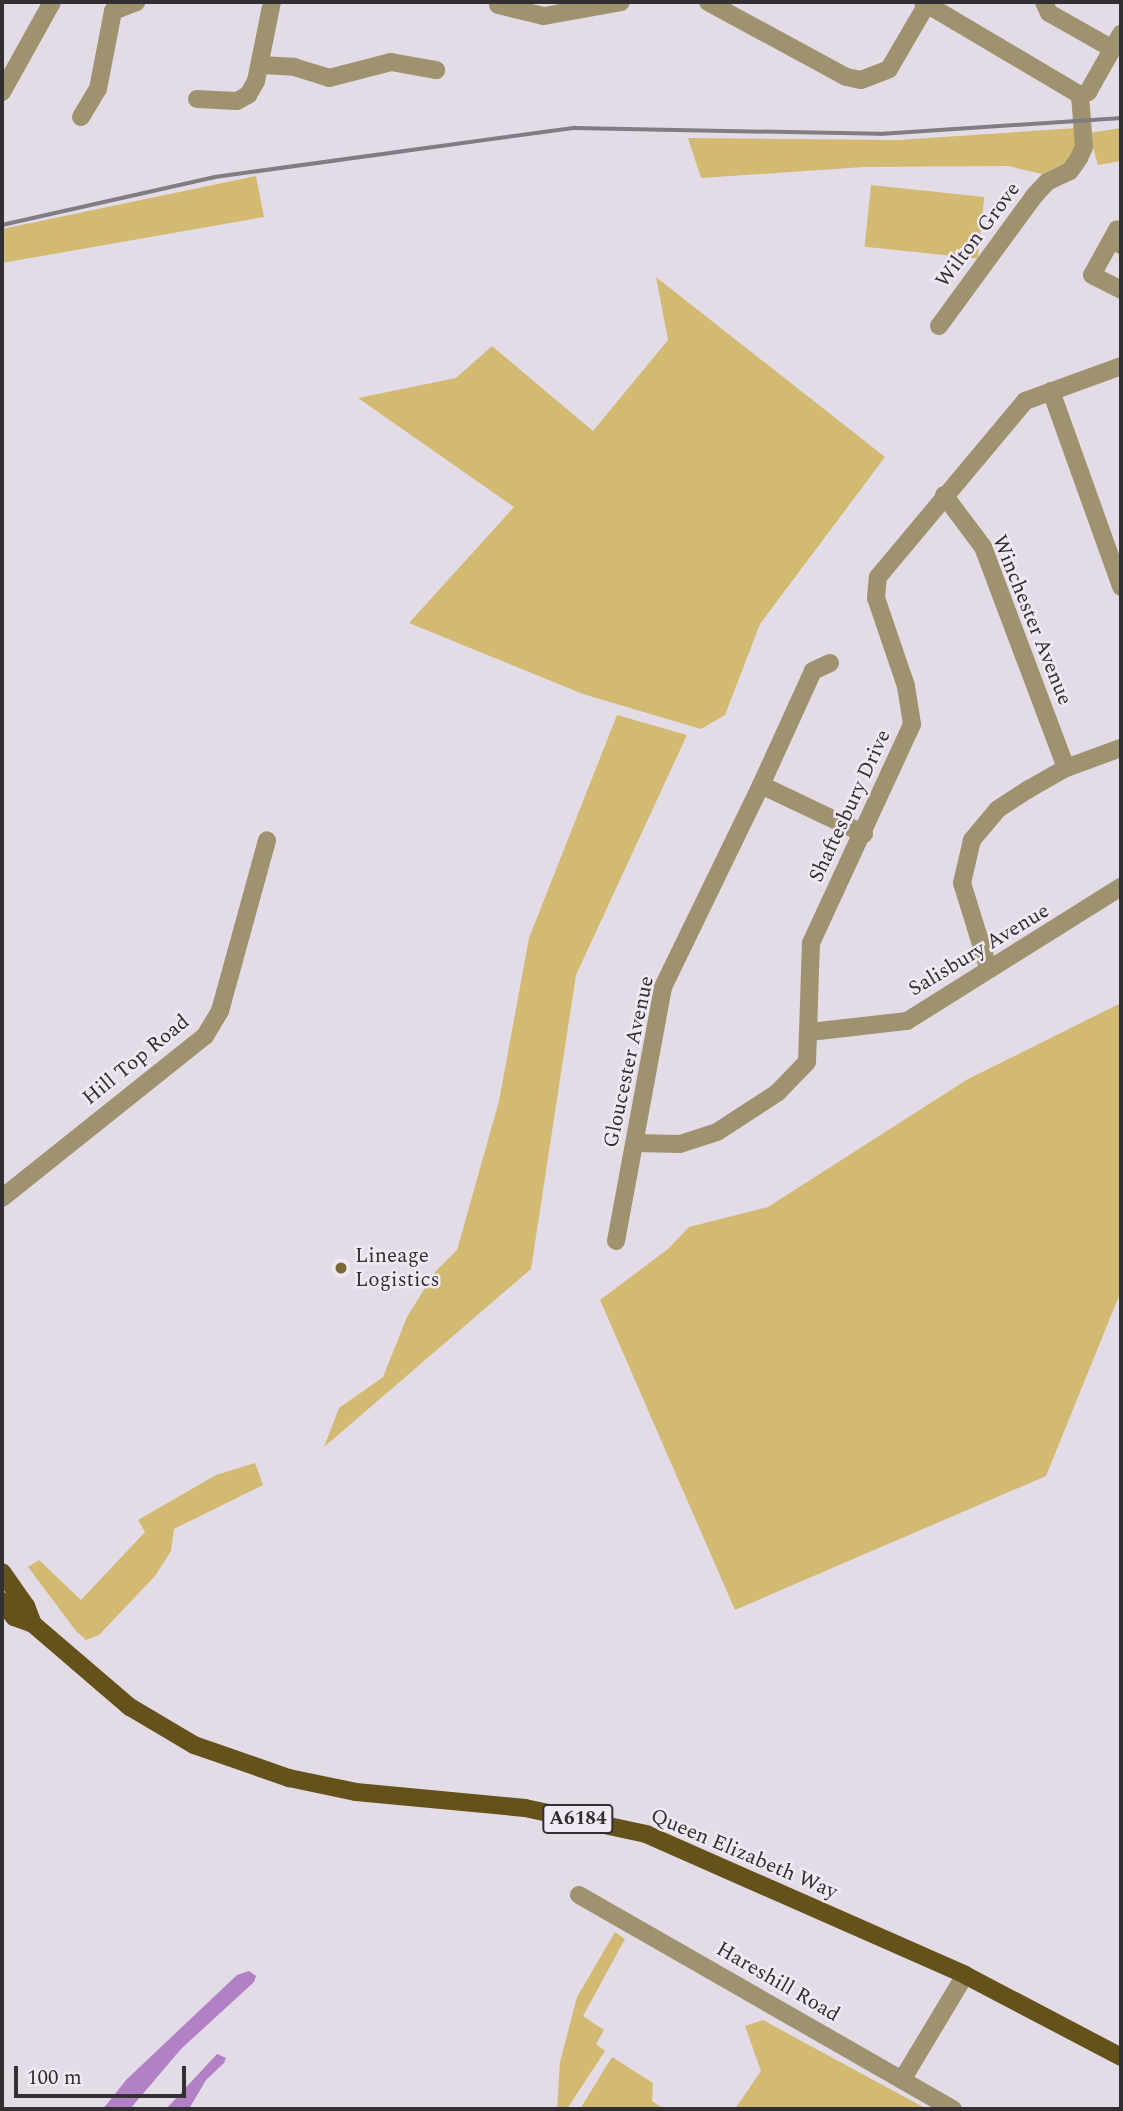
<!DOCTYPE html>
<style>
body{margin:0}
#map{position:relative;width:1123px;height:2111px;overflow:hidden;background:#e3dce6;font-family:Spectral,serif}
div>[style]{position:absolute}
.green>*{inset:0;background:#d3ba73;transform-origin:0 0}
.water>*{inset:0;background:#b180c5}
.minor>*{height:18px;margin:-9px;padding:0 9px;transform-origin:9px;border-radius:9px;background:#9f926f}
.major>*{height:18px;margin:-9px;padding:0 9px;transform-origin:9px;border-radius:9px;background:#65521a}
.rail>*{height:3.5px;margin:-1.75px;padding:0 1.75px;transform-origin:1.75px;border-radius:1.75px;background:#807c83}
.dots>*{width:19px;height:19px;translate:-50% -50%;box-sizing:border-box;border:4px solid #f0e9f3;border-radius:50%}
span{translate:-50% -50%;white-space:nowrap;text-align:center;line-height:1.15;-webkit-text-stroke:5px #f0e9f3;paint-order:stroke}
.shield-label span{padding:2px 5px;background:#f0e9f3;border:2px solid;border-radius:5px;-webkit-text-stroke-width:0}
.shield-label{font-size:19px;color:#312f33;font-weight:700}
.street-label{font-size:21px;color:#312f33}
.poi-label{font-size:21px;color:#312f33}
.left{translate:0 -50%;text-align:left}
.frame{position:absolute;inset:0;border:4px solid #312f33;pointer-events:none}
.scale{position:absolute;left:14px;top:2066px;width:172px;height:32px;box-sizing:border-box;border:4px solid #312f33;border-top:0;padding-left:9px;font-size:21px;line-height:24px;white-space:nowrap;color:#312f33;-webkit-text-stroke:5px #f0e9f3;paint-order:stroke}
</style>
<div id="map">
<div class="green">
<div style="clip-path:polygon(1077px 128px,1073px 160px,1042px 174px,1008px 166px,864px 167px,701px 178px,688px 138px,898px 140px)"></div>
<div style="clip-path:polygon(1121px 128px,1121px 161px,1098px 165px,1089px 133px)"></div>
<div style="clip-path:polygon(256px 176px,264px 217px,2px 263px,2px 229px)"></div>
<div style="left:871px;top:185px;width:114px;height:62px;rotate:6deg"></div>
<div style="clip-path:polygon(656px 277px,885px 457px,760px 624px,725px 715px,701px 729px,583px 694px,409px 623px,514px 507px,358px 398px,456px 378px,492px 346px,593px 431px,668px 340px)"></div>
<div style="clip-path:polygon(617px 715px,687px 735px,576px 975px,531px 1269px,324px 1447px,339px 1408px,383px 1377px,407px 1317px,435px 1272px,457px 1250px,499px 1101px,529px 938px)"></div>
<div style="clip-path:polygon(1121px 1003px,1121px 1291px,1046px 1476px,735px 1610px,600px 1300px,668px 1249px,689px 1227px,768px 1207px,968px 1079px)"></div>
<div style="clip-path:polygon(255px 1463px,263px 1485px,174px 1529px,171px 1551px,155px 1576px,99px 1635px,86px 1640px,76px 1631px,28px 1567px,39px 1560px,81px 1600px,145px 1532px,138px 1520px,216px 1475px)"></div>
<div style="clip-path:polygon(615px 1932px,625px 1939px,583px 2016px,604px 2030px,596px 2044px,605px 2051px,567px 2109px,557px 2109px,560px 2062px,577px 1997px)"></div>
<div style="clip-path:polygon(763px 2020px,805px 2043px,927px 2109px,735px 2109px,761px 2071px,745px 2026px)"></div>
<div style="clip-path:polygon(612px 2057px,653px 2083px,652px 2101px,664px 2109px,580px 2109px)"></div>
</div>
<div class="water">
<div style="clip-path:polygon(249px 1971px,256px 1976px,254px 1982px,181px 2049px,130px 2109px,103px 2109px,126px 2080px,237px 1975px)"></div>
<div style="clip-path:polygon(217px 2054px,226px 2058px,224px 2063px,206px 2080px,189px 2109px,166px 2109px)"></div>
</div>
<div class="minor">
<div style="left:708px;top:2px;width:157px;rotate:28.5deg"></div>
<div style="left:846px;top:77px;width:15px;rotate:11deg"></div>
<div style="left:861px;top:80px;width:30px;rotate:-21deg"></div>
<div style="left:889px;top:69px;width:75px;rotate:-59.7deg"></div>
<div style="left:923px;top:2px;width:182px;rotate:30.6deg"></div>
<div style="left:1044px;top:2px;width:12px;rotate:66deg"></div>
<div style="left:1049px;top:13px;width:73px;rotate:29.4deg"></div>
<div style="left:498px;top:5px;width:47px;rotate:13.4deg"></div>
<div style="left:544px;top:16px;width:78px;rotate:-10.3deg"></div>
<div style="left:113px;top:11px;width:25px;rotate:-21deg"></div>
<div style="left:260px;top:65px;width:34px;rotate:3deg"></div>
<div style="left:294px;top:67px;width:37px;rotate:17deg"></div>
<div style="left:329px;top:78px;width:64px;rotate:-14.5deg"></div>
<div style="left:391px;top:62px;width:46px;rotate:10.1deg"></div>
<div style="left:2px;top:92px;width:103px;rotate:-60.9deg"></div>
<div style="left:1080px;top:95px;width:9px;rotate:-21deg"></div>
<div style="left:1088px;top:92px;width:67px;rotate:-60.4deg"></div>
<div style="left:197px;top:99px;width:40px;rotate:2.9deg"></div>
<div style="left:237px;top:101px;width:13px;rotate:-29deg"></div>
<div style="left:248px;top:95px;width:16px;rotate:-60deg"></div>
<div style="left:256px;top:81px;width:81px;rotate:-78.6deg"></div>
<div style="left:81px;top:117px;width:33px;rotate:-59deg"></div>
<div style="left:98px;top:89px;width:79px;rotate:-79.1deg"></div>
<div style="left:1121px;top:245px;width:16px;rotate:-105deg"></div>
<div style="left:1117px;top:230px;width:51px;rotate:119.1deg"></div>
<div style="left:1092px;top:275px;width:33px;rotate:27deg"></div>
<div style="left:939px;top:326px;width:161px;rotate:-53.8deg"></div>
<div style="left:1034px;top:196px;width:19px;rotate:-47deg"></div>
<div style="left:1047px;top:182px;width:25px;rotate:-26deg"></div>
<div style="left:1070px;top:171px;width:16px;rotate:-55deg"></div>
<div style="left:1079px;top:158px;width:12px;rotate:-66deg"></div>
<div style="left:1084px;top:147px;width:52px;rotate:-94.4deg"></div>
<div style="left:1051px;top:391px;width:208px;rotate:70.3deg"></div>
<div style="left:944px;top:495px;width:65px;rotate:53.1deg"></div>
<div style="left:983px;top:547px;width:236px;rotate:69.4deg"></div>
<div style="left:830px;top:663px;width:19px;rotate:155deg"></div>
<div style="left:813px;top:671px;width:125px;rotate:114.5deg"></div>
<div style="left:761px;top:785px;width:114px;rotate:25.4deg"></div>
<div style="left:988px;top:967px;width:88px;rotate:-107.2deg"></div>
<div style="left:962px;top:883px;width:44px;rotate:-76.9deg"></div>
<div style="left:972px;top:840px;width:40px;rotate:-50deg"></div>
<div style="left:998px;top:809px;width:37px;rotate:-33deg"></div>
<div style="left:1029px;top:789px;width:43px;rotate:-29.6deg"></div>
<div style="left:1066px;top:768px;width:59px;rotate:-20deg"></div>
<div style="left:810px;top:1032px;width:98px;rotate:-6.5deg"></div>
<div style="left:907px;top:1021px;width:252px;rotate:-32.1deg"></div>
<div style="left:636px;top:1143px;width:44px;rotate:1.3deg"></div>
<div style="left:680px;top:1144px;width:39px;rotate:-18deg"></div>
<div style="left:717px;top:1132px;width:72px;rotate:-33deg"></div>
<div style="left:777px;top:1093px;width:43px;rotate:-45.9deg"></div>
<div style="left:807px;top:1062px;width:119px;rotate:-88.1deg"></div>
<div style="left:811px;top:943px;width:241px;rotate:-65.2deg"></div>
<div style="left:912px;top:724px;width:38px;rotate:-99deg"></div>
<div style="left:906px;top:686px;width:93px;rotate:-108.8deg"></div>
<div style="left:876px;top:598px;width:21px;rotate:-85deg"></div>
<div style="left:878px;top:577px;width:229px;rotate:-50.1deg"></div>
<div style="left:1025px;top:401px;width:102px;rotate:-20deg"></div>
<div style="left:2px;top:1198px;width:260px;rotate:-38.6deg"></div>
<div style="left:205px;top:1036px;width:29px;rotate:-59deg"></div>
<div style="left:220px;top:1011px;width:177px;rotate:-74.6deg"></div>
<div style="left:616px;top:1241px;width:258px;rotate:-79.5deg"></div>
<div style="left:663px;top:987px;width:225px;rotate:-64.1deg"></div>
<div style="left:579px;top:1895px;width:431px;rotate:29.8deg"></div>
<div style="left:902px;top:2080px;width:122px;rotate:-59deg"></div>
</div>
<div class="major">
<div style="left:2px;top:1572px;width:42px;rotate:54.8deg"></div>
<div style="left:26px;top:1606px;width:19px;rotate:69deg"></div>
<div style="left:2px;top:1601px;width:20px;rotate:53deg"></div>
<div style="left:14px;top:1617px;width:20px;rotate:20deg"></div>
<div style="left:33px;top:1624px;width:128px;rotate:40.6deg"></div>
<div style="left:130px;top:1707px;width:74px;rotate:30.7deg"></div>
<div style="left:194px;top:1745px;width:101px;rotate:19.2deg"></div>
<div style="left:289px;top:1778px;width:68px;rotate:11.8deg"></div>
<div style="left:356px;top:1792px;width:170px;rotate:5.4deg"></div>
<div style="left:525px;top:1808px;width:124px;rotate:12.1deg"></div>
<div style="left:646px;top:1834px;width:349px;rotate:23.8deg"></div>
<div style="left:965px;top:1975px;width:176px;rotate:27.7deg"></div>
</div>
<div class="rail">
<div style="left:2px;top:225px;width:218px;rotate:-12.7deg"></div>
<div style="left:215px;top:177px;width:363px;rotate:-7.8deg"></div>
<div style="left:575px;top:128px;width:305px;rotate:1.1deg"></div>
<div style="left:880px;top:134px;width:242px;rotate:-3.8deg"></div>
</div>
<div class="dots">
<div style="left:341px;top:1268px;background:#796735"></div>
</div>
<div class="shield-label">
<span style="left:578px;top:1819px">A6184</span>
</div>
<div class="street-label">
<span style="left:978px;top:235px;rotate:-53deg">Wilton Grove</span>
<span style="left:1032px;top:620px;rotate:68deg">Winchester Avenue</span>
<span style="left:850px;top:806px;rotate:-65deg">Shaftesbury Drive</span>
<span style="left:979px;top:950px;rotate:-31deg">Salisbury Avenue</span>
<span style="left:136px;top:1060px;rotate:-39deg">Hill Top Road</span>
<span style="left:629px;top:1062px;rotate:-78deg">Gloucester Avenue</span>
<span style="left:744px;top:1854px;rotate:23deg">Queen Elizabeth Way</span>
<span style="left:778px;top:1982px;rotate:30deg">Hareshill Road</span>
</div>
<div class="poi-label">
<span class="left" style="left:355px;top:1268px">Lineage<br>Logistics</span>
</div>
<div class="frame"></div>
<div class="scale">100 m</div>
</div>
